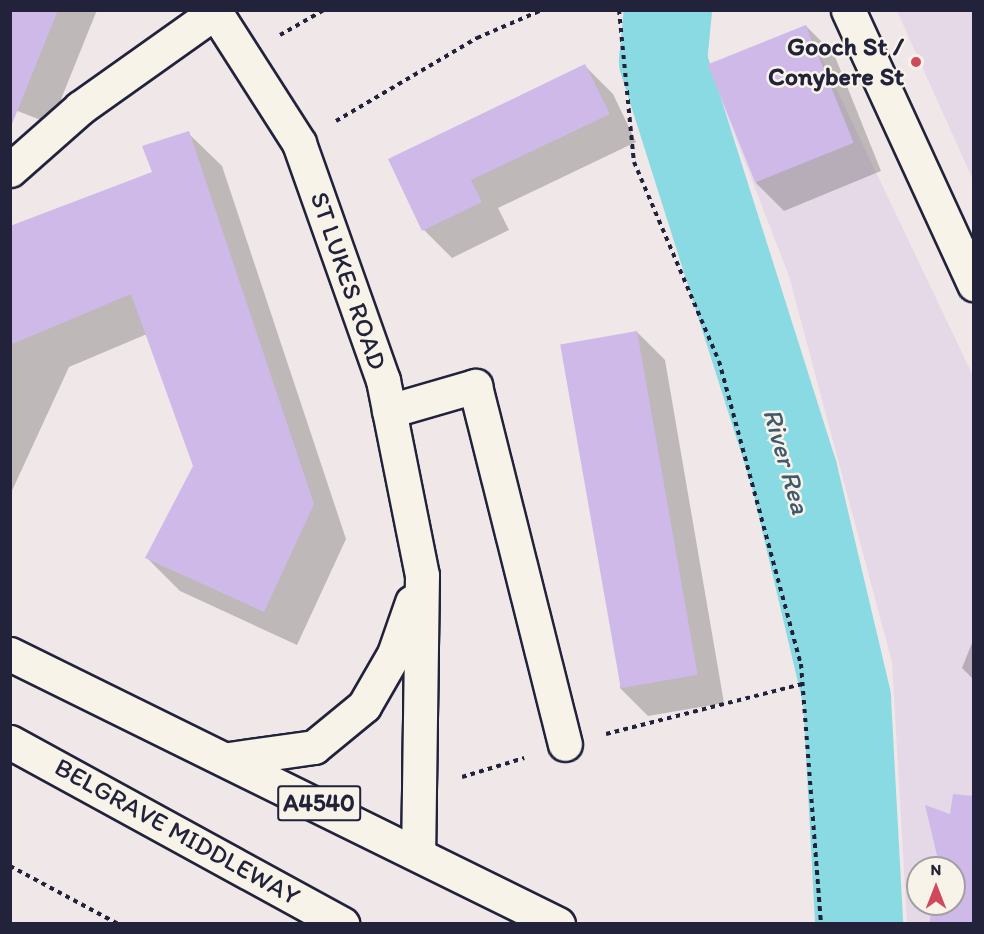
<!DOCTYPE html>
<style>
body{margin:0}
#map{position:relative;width:984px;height:934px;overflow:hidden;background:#efe7e8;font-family:Itim,sans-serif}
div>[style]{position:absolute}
.built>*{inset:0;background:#e5d9e8}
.shadow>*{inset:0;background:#0003}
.river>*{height:88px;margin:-44px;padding:0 44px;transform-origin:44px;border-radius:44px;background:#8adae3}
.building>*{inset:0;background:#ceb9e9;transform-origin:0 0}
.path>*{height:4px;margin-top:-2px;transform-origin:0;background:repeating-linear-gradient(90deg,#22223b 0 4.5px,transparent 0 9px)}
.roads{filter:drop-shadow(2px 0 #22223b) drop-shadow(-2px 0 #22223b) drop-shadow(0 2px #22223b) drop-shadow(0 -2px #22223b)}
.minor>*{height:33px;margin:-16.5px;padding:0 16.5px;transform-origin:16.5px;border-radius:16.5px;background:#f7f3e8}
.highway>*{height:33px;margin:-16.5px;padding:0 16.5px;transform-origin:16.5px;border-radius:16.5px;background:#f7f3e8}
.dots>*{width:16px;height:16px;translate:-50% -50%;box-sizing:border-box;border:3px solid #f7f3e8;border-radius:50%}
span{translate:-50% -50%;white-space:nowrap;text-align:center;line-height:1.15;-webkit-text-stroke:5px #f7f3e8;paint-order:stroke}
.shield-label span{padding:2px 4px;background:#f7f3e8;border:2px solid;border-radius:4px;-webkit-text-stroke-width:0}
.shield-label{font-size:24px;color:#22223b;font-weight:700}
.poi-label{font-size:26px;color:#22223b;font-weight:700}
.right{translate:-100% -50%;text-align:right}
.street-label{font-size:26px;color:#22223b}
.water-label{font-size:27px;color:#41596d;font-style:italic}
.frame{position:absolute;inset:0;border:12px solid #22223b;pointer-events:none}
.north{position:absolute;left:906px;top:856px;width:60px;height:60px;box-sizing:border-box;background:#f7f3e8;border:2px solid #a29fa3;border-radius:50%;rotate:0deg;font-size:16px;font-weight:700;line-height:24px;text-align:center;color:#22223b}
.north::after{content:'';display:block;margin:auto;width:21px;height:27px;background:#d1495b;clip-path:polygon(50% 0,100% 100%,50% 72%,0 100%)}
</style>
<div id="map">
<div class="built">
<div style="clip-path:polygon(897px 11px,973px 11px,973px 180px)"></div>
<div style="clip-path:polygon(evenodd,806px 25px,973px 376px,973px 923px,907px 923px,892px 662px,789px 276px,707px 64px,806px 25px,918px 868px,954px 868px,954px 904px,918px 904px,918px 868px)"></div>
</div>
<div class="shadow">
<div style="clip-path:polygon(10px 10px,97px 10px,51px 124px,10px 108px)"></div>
<div style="clip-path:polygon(806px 26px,834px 54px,881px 171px,784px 211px,756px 183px)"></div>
<div style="clip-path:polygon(585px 66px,613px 94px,636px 142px,498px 208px,509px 230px,452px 258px,424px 230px,390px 160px)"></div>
<div style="clip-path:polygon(188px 133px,222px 166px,346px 539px,297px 645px,180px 591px,147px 558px,194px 466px,147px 334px,69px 367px,10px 495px,10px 227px,154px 173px)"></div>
<div style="clip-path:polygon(637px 332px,665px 360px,724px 703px,648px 716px,620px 688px)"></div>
<div style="clip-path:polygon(974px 638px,974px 680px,962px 668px)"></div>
</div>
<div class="river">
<div style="left:668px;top:10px;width:51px;rotate:95.6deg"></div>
<div style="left:663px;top:61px;width:433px;rotate:72.4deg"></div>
<div style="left:794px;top:474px;width:231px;rotate:76.7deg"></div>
<div style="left:847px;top:699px;width:225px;rotate:86.9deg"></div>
</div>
<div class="building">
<div style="clip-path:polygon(10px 10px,58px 10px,12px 124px,10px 124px)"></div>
<div style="left:806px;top:25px;width:127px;height:106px;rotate:68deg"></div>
<div style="clip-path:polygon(585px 64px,610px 114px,471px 180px,482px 202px,422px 231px,388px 159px)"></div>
<div style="clip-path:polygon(189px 131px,314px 504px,264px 612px,145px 558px,193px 466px,131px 294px,10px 345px,10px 226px,152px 172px,142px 146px)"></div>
<div style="left:637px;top:331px;width:349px;height:78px;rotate:80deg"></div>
<div style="clip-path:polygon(953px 794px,974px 796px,974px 924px,929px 924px,933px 904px,954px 904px,954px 868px,940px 868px,925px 805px,950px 814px)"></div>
</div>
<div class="path">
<div style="left:619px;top:10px;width:153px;rotate:84.4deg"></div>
<div style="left:634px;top:162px;width:216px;rotate:66.9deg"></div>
<div style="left:719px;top:361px;width:314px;rotate:74.9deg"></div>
<div style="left:801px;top:664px;width:261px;rotate:85.6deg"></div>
<div style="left:280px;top:35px;width:51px;rotate:-29.6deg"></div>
<div style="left:336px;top:121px;width:164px;rotate:-30.5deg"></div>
<div style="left:477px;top:38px;width:71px;rotate:-23.3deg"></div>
<div style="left:606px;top:734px;width:202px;rotate:-14.3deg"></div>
<div style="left:462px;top:777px;width:65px;rotate:-17deg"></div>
<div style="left:10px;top:866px;width:123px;rotate:28.2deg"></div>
</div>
<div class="roads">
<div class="minor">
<div style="left:214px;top:10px;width:158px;rotate:57.4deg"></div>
<div style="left:299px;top:143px;width:251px;rotate:70.5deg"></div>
<div style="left:383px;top:380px;width:199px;rotate:78.7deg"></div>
<div style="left:422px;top:575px;width:277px;rotate:90.8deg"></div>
<div style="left:848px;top:10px;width:302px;rotate:65.3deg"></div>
<div style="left:10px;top:170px;width:94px;rotate:-41.5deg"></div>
<div style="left:80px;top:108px;width:166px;rotate:-35.4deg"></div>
<div style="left:389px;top:411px;width:90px;rotate:-16.2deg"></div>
<div style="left:475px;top:386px;width:369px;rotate:75.9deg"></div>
<div style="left:229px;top:759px;width:86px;rotate:-8deg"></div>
<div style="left:314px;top:747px;width:65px;rotate:-39.4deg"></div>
<div style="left:364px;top:706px;width:60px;rotate:-60deg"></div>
<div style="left:394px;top:654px;width:55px;rotate:-70.9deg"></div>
</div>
<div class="highway">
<div style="left:10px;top:654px;width:611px;rotate:26.23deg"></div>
<div style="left:10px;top:742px;width:379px;rotate:28.7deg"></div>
</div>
</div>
<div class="dots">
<div style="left:916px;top:62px;background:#d1495b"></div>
</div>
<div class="shield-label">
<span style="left:319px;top:803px">A4540</span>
</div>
<div class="poi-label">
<span class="right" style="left:904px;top:62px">Gooch St /<br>Conybere St</span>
</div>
<div class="street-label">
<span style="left:348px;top:281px;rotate:71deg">ST LUKES ROAD</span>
<span style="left:177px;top:832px;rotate:29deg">BELGRAVE MIDDLEWAY</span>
</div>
<div class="water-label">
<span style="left:787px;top:461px;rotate:74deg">River Rea</span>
</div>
<div class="frame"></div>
<div class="north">N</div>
</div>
